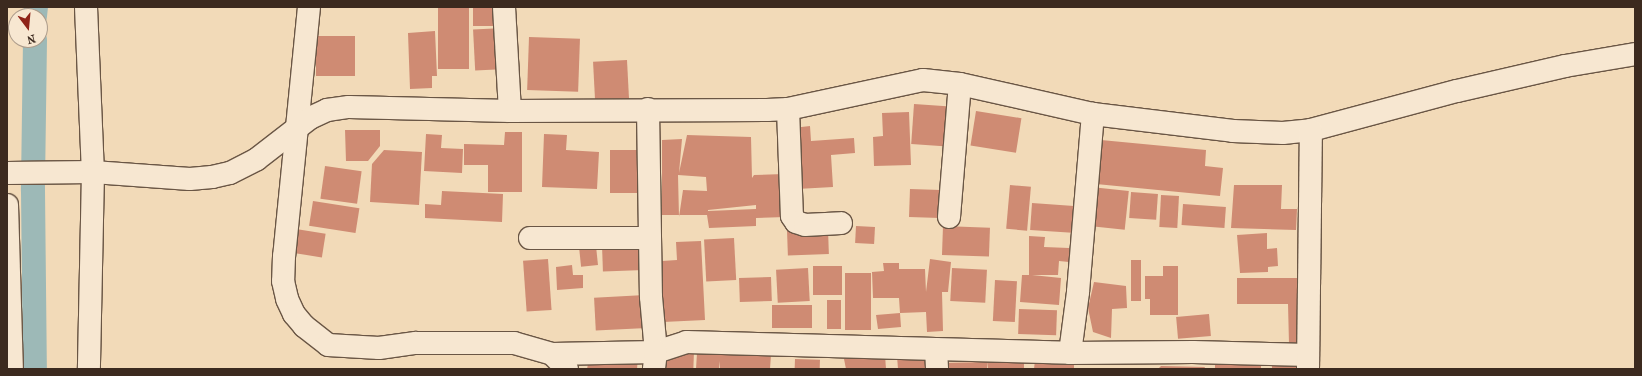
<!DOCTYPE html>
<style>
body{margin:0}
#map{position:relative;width:1642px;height:376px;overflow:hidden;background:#f2dab8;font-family:"IM FELL French Canon",serif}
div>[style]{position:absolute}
.canal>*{height:24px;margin:-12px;padding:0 12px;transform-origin:12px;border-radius:12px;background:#9db9b7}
.building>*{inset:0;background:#cf8b73;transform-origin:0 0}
.roads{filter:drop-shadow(1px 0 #6a5645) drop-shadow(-1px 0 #6a5645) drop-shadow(0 1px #6a5645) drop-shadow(0 -1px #6a5645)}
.minor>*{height:22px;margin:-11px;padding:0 11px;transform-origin:11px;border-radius:11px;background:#f7e7d1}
span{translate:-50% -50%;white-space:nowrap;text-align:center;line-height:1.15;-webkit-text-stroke:3px #f7e7d1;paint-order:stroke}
.frame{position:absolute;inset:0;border:8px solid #3c2a1f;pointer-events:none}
.north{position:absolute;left:8px;top:8px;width:40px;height:40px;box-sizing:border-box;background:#f7e7d1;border:1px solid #ac9b8a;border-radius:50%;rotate:164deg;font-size:11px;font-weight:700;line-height:16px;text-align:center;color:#3c2a1f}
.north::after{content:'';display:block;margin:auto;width:14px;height:18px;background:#8f2418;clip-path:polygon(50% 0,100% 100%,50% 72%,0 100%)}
</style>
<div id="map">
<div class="canal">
<div style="left:35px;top:16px;width:9px;rotate:-84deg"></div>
<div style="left:35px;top:40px;width:151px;rotate:90.8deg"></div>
<div style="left:33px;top:191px;width:178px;rotate:89.4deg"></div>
</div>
<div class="building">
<div style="left:438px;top:7px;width:31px;height:62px"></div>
<div style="left:473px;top:7px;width:28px;height:19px"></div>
<div style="left:504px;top:28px;width:41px;height:31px;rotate:87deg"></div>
<div style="clip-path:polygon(435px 31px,437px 76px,432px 76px,432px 88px,410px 89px,408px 33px)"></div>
<div style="left:316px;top:36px;width:39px;height:40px"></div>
<div style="left:529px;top:37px;width:51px;height:53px;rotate:2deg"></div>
<div style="left:627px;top:60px;width:40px;height:34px;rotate:87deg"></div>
<div style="left:914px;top:104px;width:40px;height:40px;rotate:4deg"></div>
<div style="left:976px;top:111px;width:46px;height:35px;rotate:9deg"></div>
<div style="clip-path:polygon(909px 112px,911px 165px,874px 166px,873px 137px,883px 136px,882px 113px)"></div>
<div style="clip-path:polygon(810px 126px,811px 141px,854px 138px,855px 153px,831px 155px,833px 187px,797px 189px,793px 128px)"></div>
<div style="clip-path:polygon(345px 130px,380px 130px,380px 146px,368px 161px,346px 161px)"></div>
<div style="clip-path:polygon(505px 132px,522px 132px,522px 192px,488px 192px,488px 165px,464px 165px,464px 144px,504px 145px)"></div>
<div style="clip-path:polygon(426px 134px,442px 135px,441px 148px,463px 149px,462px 173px,424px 171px)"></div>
<div style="clip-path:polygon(544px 134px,567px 135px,566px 150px,599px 152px,597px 189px,542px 187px)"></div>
<div style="clip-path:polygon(evenodd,687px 135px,751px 137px,752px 178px,754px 175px,784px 174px,786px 217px,756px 218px,756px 226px,709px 228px,707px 215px,662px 215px,662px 140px,682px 139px,679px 173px,687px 135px,678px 175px,706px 177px,707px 191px,683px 190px,679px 217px,678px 175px,687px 135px,756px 205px,756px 209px,708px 211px,708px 210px,756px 205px)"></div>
<div style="clip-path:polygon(1101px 140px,1206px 150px,1205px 166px,1223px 168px,1220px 196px,1096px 184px)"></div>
<div style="clip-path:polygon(384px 150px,422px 152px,419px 205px,370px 202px,372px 164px)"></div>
<div style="left:610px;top:150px;width:30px;height:43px"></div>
<div style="left:325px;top:166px;width:37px;height:33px;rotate:8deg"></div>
<div style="left:1010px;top:185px;width:21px;height:44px;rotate:5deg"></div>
<div style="clip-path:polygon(1234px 185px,1282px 185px,1281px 209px,1297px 209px,1296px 230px,1231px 228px)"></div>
<div style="left:1091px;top:187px;width:38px;height:39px;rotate:6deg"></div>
<div style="left:910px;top:189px;width:31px;height:28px;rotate:2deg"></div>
<div style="clip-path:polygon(442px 191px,503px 194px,502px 222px,425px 218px,425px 204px,441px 205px)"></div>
<div style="left:1131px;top:192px;width:27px;height:26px;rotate:4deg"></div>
<div style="left:1161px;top:195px;width:18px;height:32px;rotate:3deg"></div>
<div style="left:313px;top:201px;width:47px;height:25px;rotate:9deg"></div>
<div style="left:1032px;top:203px;width:42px;height:27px;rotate:4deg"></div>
<div style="left:1183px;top:204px;width:43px;height:21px;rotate:4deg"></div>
<div style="left:856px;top:226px;width:19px;height:17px;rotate:3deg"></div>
<div style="left:943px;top:226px;width:47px;height:29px;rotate:2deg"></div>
<div style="left:296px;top:229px;width:30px;height:24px;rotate:9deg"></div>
<div style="left:828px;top:229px;width:25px;height:41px;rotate:88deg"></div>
<div style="clip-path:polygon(1267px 233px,1267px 249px,1277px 248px,1278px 266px,1268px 267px,1268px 272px,1240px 273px,1237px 235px)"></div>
<div style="clip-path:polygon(1029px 236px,1045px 237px,1044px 247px,1069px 248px,1069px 262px,1059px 261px,1058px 275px,1032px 275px,1061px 278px,1059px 305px,1020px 302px,1022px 275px,1029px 275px)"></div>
<div style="left:734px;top:238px;width:42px;height:30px;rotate:87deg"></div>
<div style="clip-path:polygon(701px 241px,705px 320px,663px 322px,662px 261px,677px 260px,676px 242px)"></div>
<div style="left:643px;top:244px;width:26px;height:41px;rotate:88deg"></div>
<div style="left:596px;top:246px;width:19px;height:17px;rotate:84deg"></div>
<div style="left:548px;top:259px;width:51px;height:25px;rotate:86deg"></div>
<div style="clip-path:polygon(930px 259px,951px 262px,948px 292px,942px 292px,943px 331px,927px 332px,926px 312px,900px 313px,901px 327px,878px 329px,876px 315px,900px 313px,899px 298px,873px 298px,872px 272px,884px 271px,883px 263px,899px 263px,899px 269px,925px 269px,926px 292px)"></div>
<div style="left:1131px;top:260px;width:10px;height:41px"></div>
<div style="clip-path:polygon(572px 265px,573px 275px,583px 275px,583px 288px,557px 290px,556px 267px)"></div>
<div style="left:813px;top:266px;width:29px;height:29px"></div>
<div style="clip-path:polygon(1163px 266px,1178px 266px,1178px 315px,1150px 315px,1150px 299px,1145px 299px,1145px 276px,1163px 276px)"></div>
<div style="left:808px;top:268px;width:33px;height:32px;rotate:87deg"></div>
<div style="left:952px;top:268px;width:35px;height:33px;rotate:3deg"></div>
<div style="left:845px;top:273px;width:26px;height:57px"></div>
<div style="left:771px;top:277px;width:24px;height:32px;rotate:88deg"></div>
<div style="clip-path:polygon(1237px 278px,1303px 278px,1303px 344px,1289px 344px,1288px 304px,1237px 304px)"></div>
<div style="left:995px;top:280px;width:22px;height:41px;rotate:3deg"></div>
<div style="clip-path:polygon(1094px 282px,1126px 286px,1127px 308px,1112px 309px,1111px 338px,1093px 332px,1088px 308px)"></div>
<div style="left:645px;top:295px;width:33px;height:51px;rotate:87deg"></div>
<div style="left:827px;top:300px;width:14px;height:29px"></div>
<div style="left:812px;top:305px;width:23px;height:40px;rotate:90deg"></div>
<div style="left:1019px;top:309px;width:38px;height:25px;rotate:2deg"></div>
<div style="left:1209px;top:314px;width:22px;height:33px;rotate:85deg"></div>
<div style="left:666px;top:350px;width:28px;height:19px;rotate:2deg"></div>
<div style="clip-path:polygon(697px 353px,771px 355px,770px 369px,720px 369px,720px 361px,719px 369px,696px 369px)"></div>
<div style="clip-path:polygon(885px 355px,886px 369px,846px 369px,844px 359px)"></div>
<div style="clip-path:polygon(606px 356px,638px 357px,637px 369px,587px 369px,588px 364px,606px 364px)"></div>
<div style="clip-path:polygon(897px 356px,931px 358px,931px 369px,898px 369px)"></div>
<div style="left:795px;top:359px;width:25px;height:10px;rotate:2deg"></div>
<div style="clip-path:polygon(1035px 360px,1074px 362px,1074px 369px,1034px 369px)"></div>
<div style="left:1272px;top:360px;width:30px;height:9px"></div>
<div style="left:1261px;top:361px;width:8px;height:46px;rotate:90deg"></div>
<div style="clip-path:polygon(987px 362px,1024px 363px,1024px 369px,988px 369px,987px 362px,987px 369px,942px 369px,941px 363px)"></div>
<div style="clip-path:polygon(1161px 366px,1205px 367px,1204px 369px,1158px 369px)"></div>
</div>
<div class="roads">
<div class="minor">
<div style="left:86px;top:7px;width:165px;rotate:87.6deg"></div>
<div style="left:93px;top:172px;width:197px;rotate:91.2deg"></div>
<div style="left:309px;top:7px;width:250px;rotate:95.7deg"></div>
<div style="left:284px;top:256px;width:25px;rotate:92deg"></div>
<div style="left:283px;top:281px;width:18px;rotate:77deg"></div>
<div style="left:287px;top:299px;width:17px;rotate:65deg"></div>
<div style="left:294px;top:314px;width:16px;rotate:50deg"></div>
<div style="left:304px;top:326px;width:31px;rotate:38deg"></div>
<div style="left:328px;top:345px;width:51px;rotate:3.4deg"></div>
<div style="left:379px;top:348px;width:37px;rotate:-8deg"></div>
<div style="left:416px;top:343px;width:98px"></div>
<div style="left:514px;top:343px;width:40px;rotate:16deg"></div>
<div style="left:552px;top:354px;width:21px;rotate:45deg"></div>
<div style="left:504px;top:7px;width:104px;rotate:86.7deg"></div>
<div style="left:648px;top:109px;width:188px;rotate:89.1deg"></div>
<div style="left:651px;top:297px;width:55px;rotate:84.8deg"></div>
<div style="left:656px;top:352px;width:32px;rotate:-18deg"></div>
<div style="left:686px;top:342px;width:384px;rotate:1.6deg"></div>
<div style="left:1070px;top:353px;width:62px;rotate:-82.5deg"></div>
<div style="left:1078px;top:292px;width:179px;rotate:-85.2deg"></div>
<div style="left:788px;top:109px;width:107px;rotate:87.9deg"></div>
<div style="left:792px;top:216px;width:7px;rotate:56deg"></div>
<div style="left:796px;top:222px;width:9px;rotate:18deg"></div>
<div style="left:805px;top:225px;width:36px;rotate:-3deg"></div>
<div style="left:7px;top:173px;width:86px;rotate:-0.7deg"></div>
<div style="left:93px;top:172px;width:97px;rotate:4.1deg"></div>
<div style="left:190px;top:179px;width:22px;rotate:-5deg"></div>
<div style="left:212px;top:177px;width:18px;rotate:-13deg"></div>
<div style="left:230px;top:173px;width:30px;rotate:-27deg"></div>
<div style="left:257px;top:159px;width:67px;rotate:-37.7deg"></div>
<div style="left:310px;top:118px;width:19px;rotate:-25deg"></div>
<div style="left:327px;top:110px;width:22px;rotate:-8deg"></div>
<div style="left:349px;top:107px;width:161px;rotate:1.4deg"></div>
<div style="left:510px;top:111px;width:257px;rotate:-0.2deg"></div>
<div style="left:767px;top:110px;width:21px;rotate:-3deg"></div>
<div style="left:788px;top:109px;width:138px;rotate:-12.1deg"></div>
<div style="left:923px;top:80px;width:37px;rotate:6deg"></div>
<div style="left:960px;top:84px;width:136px;rotate:12.7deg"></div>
<div style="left:1093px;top:114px;width:141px;rotate:6.9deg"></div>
<div style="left:1233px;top:131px;width:50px;rotate:2.3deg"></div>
<div style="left:1283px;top:133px;width:28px;rotate:-6deg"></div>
<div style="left:1311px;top:130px;width:151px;rotate:-15deg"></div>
<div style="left:1457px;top:91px;width:111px;rotate:-13deg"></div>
<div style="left:1565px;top:66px;width:71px;rotate:-9.7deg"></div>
<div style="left:7px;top:205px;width:164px;rotate:88.3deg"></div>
<div style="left:949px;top:217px;width:133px;rotate:-85.3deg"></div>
<div style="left:530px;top:238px;width:120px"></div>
<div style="left:936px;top:349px;width:20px;rotate:87deg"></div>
<div style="left:1070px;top:353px;width:123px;rotate:-0.5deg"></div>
<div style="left:1193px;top:352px;width:115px;rotate:1.5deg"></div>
<div style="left:552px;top:354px;width:104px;rotate:-1.1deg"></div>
<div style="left:656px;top:352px;width:17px;rotate:97deg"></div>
<div style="left:1308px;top:369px;width:239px;rotate:-89.3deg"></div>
</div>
</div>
<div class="frame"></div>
<div class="north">N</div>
</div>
